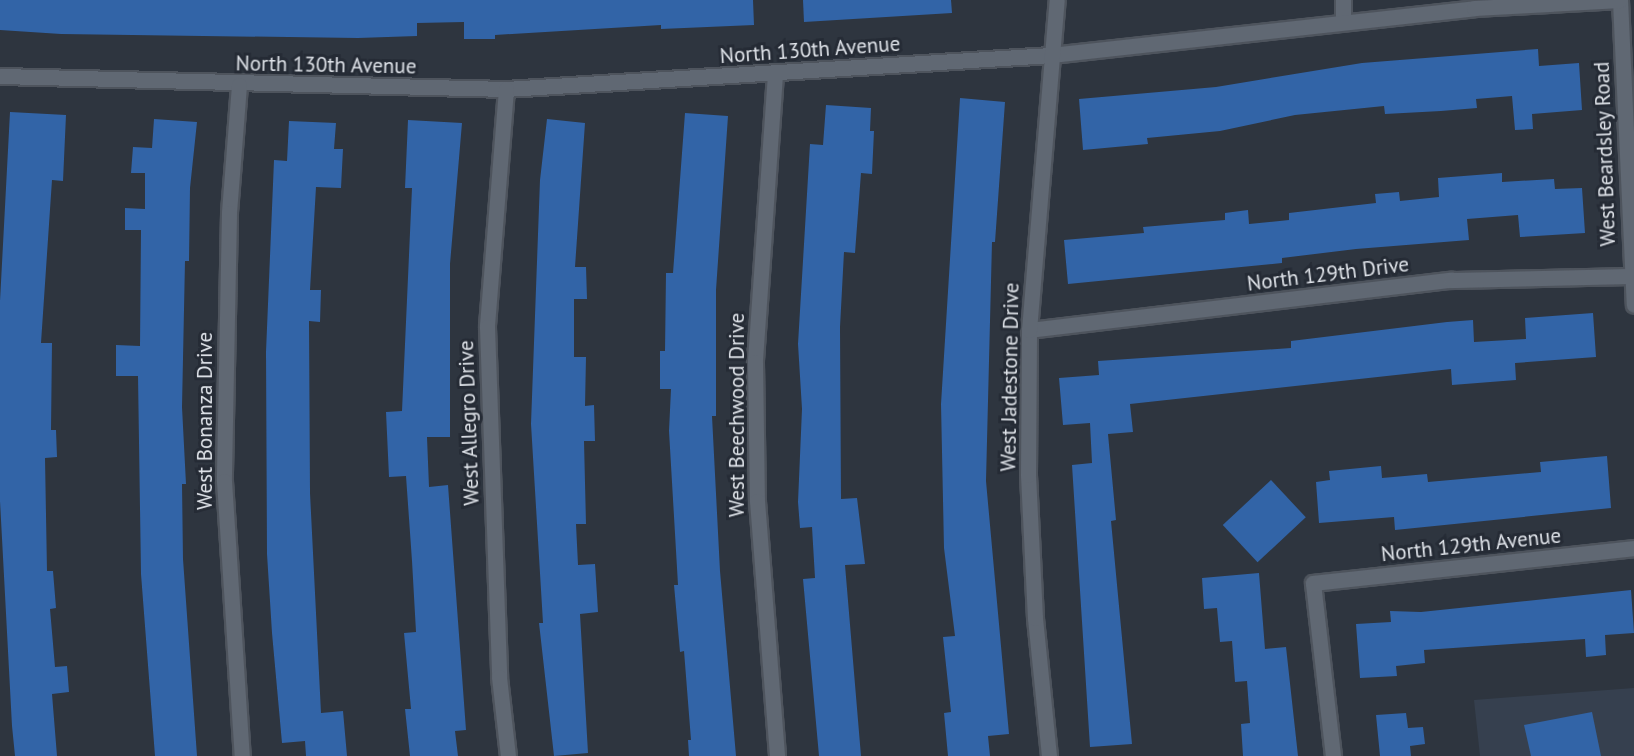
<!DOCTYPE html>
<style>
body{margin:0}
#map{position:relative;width:1634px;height:756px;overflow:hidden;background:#2e353f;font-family:"PT Sans",sans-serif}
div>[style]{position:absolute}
.built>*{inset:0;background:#36404f}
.building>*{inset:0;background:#3264a7;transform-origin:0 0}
.roads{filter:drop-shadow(2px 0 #4e545d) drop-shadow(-2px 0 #4e545d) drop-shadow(0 2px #4e545d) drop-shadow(0 -2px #4e545d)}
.minor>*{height:15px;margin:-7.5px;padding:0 7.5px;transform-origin:7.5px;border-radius:7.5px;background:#606873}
span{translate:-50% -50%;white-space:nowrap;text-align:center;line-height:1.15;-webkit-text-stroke:6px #252b35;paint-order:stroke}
.street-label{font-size:21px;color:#dfe3e9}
</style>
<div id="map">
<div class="built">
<div style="clip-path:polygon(1634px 688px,1634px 756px,1480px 756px,1474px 700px)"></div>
</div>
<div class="building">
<div style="clip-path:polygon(0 0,753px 0,754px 25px,661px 29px,661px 25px,495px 35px,495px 39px,464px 39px,464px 22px,417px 23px,417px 36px,358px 38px,61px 34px,0 30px)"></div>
<div style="clip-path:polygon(803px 0,951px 0,952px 13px,804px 22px)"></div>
<div style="clip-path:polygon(1538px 49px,1539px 66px,1579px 63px,1582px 110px,1532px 114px,1533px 129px,1515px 130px,1512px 96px,1476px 99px,1477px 108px,1441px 111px,1385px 114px,1384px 106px,1295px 115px,1220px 131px,1147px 138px,1148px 144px,1083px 150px,1079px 99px,1216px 87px,1362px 63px)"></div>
<div style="clip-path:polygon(960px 98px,1005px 102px,995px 242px,992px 242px,986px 481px,1009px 734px,988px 736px,990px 756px,948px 756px,944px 713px,951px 712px,943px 637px,955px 636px,944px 548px,941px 404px)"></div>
<div style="clip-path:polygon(826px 105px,871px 108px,870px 131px,874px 131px,872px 174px,861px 173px,855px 253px,844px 252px,840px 327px,841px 499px,857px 498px,865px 564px,845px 565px,861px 756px,819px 756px,803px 579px,815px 578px,812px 527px,800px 528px,798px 502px,802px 409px,798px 344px,810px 144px,823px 145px)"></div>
<div style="clip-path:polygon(10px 112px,66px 115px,63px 181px,52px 180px,41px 343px,52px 343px,51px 430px,56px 430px,57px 457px,45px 458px,47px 571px,53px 571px,56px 608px,50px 609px,55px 667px,67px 666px,69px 692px,52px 694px,57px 756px,15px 756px,12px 726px,0 501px,0 301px)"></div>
<div style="clip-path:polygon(685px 113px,728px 116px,716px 290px,716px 416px,712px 416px,720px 571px,736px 756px,689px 756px,688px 740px,691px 740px,684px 651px,680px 652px,674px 585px,678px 585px,669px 431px,671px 389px,660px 389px,660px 351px,665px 351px,666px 273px,673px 273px)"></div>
<div style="clip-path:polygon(154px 119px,197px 122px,190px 188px,189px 261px,185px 261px,182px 407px,186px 484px,182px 484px,183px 559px,197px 756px,155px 756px,141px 574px,138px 376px,116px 376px,116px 345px,140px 346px,141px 230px,125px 230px,125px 208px,145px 209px,145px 173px,131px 173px,133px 147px,152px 148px)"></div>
<div style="clip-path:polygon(547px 119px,585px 123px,575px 267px,586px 267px,587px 299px,574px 299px,574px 357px,586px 357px,585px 406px,594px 405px,595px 441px,584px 441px,586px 524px,576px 524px,578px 565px,595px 564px,598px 612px,580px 614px,588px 753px,554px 756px,539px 623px,543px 623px,531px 424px,540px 180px)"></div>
<div style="clip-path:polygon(408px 120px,462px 123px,450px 264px,450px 437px,427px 437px,429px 487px,448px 485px,466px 730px,455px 731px,458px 756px,410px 756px,405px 709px,411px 709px,404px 633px,416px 632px,412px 561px,406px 476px,389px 477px,386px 412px,402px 411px,412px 188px,405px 188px)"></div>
<div style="clip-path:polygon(289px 121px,336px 123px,334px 149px,343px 149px,341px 188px,316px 187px,310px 290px,321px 290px,320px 322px,309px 321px,310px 493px,321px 713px,343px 711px,347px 756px,306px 756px,305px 741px,282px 743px,272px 633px,267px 554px,266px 352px,274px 160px,287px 161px)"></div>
<div style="clip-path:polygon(1502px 173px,1502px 182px,1554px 179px,1555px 189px,1582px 188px,1585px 233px,1520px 237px,1518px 215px,1467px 219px,1469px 240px,1356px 249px,1282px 258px,1282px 263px,1068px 284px,1064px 240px,1144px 233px,1143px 227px,1225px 220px,1225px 213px,1248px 210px,1249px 224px,1289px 220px,1289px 213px,1376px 203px,1375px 194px,1399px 192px,1400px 201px,1439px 197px,1438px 178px)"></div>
<div style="clip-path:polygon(1593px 313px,1596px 357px,1515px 363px,1516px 380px,1452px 385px,1451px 369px,1130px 404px,1133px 432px,1108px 434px,1116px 520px,1111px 521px,1132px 744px,1090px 747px,1072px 465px,1092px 463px,1090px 423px,1063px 425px,1059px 378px,1099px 375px,1098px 361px,1291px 348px,1291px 341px,1447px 322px,1473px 320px,1474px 342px,1526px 339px,1525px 318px)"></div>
<div style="clip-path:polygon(1607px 456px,1611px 508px,1395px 530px,1394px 517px,1319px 523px,1316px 482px,1330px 480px,1329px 471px,1381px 466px,1382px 478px,1427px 474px,1428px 482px,1541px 472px,1540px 462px)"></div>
<div style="left:1271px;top:480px;width:51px;height:66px;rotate:47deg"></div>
<div style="clip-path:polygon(1259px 573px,1265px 649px,1286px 647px,1298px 756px,1243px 756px,1241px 724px,1250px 723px,1247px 681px,1235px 682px,1232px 641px,1220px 642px,1217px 608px,1204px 609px,1202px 578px)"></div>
<div style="clip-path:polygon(1631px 590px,1634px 633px,1605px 635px,1606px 655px,1586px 657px,1585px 639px,1424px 650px,1425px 663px,1396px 666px,1397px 676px,1360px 678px,1356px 624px,1391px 622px,1390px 611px,1421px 612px)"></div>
<div style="clip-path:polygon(1592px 712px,1601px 756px,1531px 756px,1524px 725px)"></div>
<div style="clip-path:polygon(1406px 713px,1408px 728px,1423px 727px,1425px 744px,1410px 746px,1411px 756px,1380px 756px,1376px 715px)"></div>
</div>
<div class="roads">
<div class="minor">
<div style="left:1343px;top:0;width:20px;rotate:90deg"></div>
<div style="left:1620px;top:0;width:305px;rotate:87.4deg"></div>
<div style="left:775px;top:74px;width:289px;rotate:94deg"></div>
<div style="left:755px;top:362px;width:139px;rotate:89.2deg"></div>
<div style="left:757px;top:501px;width:256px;rotate:85.5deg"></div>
<div style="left:0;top:76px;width:506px;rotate:1.47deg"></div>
<div style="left:506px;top:89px;width:546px;rotate:-3.57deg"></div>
<div style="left:1051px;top:55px;width:426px;rotate:-6.3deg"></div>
<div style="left:1474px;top:8px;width:146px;rotate:-3.1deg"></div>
<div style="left:239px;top:85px;width:128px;rotate:94.5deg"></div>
<div style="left:229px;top:213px;width:268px;rotate:91.1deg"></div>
<div style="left:224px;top:481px;width:276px;rotate:86.3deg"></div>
<div style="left:506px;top:89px;width:239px;rotate:94.6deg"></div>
<div style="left:487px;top:327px;width:350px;rotate:88deg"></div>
<div style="left:499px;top:677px;width:80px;rotate:83.5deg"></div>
<div style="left:1029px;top:330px;width:425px;rotate:-6.8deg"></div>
<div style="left:1451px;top:280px;width:183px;rotate:-1.3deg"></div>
<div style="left:1049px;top:756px;width:139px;rotate:-95.8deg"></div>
<div style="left:1035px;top:618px;width:143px;rotate:-92.8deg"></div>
<div style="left:1028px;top:475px;width:145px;rotate:-89.6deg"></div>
<div style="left:1029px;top:330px;width:331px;rotate:-85.2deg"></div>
<div style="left:1333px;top:756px;width:174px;rotate:-96.6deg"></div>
<div style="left:1313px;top:583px;width:323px;rotate:-6.2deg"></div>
</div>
</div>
<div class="street-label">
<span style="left:810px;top:50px;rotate:-4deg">North 130th Avenue</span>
<span style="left:326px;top:65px;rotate:1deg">North 130th Avenue</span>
<span style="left:1605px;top:154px;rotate:-92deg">West Beardsley Road</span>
<span style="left:1328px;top:274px;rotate:-7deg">North 129th Drive</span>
<span style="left:1010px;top:377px;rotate:-89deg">West Jadestone Drive</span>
<span style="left:737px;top:415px;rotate:-90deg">West Beechwood Drive</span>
<span style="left:205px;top:421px;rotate:-90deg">West Bonanza Drive</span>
<span style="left:469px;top:423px;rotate:-92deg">West Allegro Drive</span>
<span style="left:1471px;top:545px;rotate:-6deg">North 129th Avenue</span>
</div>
</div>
